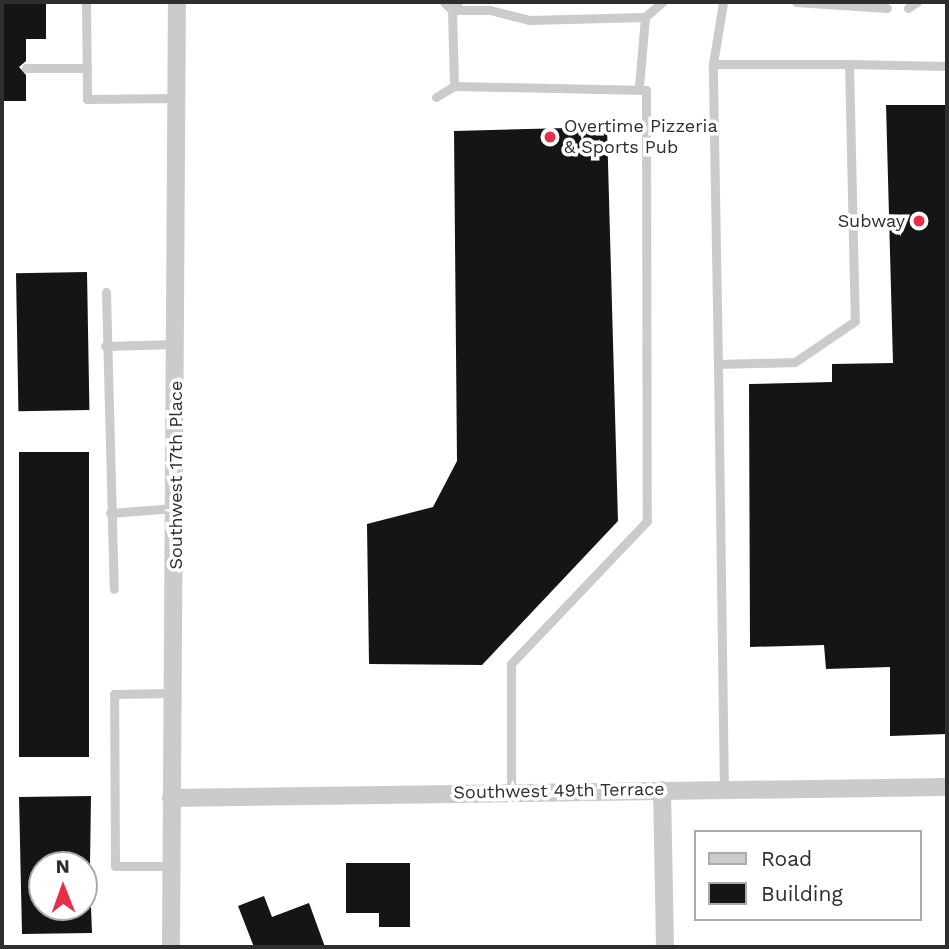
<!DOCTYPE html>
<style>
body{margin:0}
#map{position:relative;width:949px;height:949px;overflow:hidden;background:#fff;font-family:"Work Sans",sans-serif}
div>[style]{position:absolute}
.building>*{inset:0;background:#151515;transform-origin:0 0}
.lane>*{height:9px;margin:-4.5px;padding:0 4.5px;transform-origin:4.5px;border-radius:4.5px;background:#cbcbcb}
.street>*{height:18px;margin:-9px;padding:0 9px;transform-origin:9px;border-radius:9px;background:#cbcbcb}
.dots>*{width:19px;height:19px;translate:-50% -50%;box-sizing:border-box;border:4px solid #fff;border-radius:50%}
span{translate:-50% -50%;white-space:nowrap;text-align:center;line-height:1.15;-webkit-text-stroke:7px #fff;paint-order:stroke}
.poi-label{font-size:18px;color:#2e2e2e}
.left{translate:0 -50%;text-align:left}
.right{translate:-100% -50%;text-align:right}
.street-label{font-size:18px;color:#2e2e2e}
.frame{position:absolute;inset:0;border:4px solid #2e2e2e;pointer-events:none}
.legend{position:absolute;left:694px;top:830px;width:228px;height:91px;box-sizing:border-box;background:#fff;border:2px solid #ababab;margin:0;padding:9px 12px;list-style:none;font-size:21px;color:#2e2e2e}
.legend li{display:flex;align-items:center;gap:14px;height:35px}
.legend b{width:35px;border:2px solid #ababab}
.north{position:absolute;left:28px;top:851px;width:70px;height:70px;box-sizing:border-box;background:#fff;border:2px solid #ababab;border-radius:50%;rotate:359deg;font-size:19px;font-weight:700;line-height:28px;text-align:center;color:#2e2e2e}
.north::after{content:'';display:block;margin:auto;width:24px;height:32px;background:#e5304a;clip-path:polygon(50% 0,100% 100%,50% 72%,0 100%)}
</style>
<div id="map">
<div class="building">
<div style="clip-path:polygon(2px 2px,46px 2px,46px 39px,26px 39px,26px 61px,19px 67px,26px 75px,26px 101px,2px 101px)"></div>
<div style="clip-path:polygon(886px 105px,947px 105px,947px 734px,890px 736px,890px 667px,826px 669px,824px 645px,750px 647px,749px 384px,832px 382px,832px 364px,893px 363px)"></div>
<div style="clip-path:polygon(607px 127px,618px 521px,482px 665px,369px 664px,367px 524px,433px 507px,457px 461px,454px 131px)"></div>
<div style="left:87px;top:272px;width:138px;height:71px;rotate:89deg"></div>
<div style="left:19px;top:452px;width:70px;height:305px"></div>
<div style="clip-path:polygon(91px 796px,90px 865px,42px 865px,42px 907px,91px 907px,92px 933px,22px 934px,19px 797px)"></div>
<div style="clip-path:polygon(346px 863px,410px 863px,410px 927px,379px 927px,379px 913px,346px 913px)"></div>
<div style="clip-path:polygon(264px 896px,272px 917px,309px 903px,325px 947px,254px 947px,238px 906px)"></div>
</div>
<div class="lane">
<div style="left:86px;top:2px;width:97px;rotate:89.4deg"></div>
<div style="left:87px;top:99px;width:90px;rotate:-0.6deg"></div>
<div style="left:444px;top:2px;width:11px;rotate:45deg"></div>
<div style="left:452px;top:10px;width:38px"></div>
<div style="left:490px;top:10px;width:40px;rotate:14.4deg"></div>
<div style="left:529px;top:20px;width:116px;rotate:-1.5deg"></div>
<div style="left:796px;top:2px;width:91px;rotate:3.8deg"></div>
<div style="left:908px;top:8px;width:11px;rotate:-34deg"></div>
<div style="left:713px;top:64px;width:136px"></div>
<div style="left:849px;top:64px;width:257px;rotate:88.7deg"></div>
<div style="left:855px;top:321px;width:73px;rotate:145.7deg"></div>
<div style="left:795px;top:362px;width:77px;rotate:178.5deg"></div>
<div style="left:718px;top:364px;width:300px;rotate:-91deg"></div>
<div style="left:713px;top:64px;width:63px;rotate:-80.8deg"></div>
<div style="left:849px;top:64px;width:98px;rotate:1.2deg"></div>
<div style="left:26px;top:68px;width:61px"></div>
<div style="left:454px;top:86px;width:76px;rotate:-91.5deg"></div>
<div style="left:452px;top:10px;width:10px;rotate:-53deg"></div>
<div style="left:639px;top:86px;width:69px;rotate:-85deg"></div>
<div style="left:645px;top:17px;width:23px;rotate:-41deg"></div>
<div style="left:436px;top:97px;width:21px;rotate:-31deg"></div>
<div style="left:454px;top:86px;width:192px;rotate:1.2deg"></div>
<div style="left:646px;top:90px;width:431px;rotate:89.9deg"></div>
<div style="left:647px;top:521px;width:197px;rotate:133.6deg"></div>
<div style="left:511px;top:664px;width:126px;rotate:90deg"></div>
<div style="left:106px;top:292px;width:297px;rotate:88.5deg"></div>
<div style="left:105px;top:346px;width:71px;rotate:-1.6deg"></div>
<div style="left:718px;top:364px;width:425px;rotate:89.2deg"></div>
<div style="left:110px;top:513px;width:65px;rotate:-4.4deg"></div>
<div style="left:171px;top:866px;width:56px;rotate:180deg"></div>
<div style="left:115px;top:866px;width:172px;rotate:-90.3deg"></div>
<div style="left:114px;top:694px;width:59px;rotate:-1deg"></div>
</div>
<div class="street">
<div style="left:662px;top:790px;width:157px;rotate:88.9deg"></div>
<div style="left:171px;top:798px;width:776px;rotate:-0.81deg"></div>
<div style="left:171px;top:947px;width:945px;rotate:-89.64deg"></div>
</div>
<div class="dots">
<div style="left:550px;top:137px;background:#e5304a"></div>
<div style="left:919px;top:221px;background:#e5304a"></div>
</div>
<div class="poi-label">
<span class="left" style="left:564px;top:137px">Overtime Pizzeria<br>&amp; Sports Pub</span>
<span class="right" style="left:905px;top:221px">Subway</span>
</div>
<div class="street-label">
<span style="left:176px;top:475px;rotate:-90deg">Southwest 17th Place</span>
<span style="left:559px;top:791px;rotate:-1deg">Southwest 49th Terrace</span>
</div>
<div class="frame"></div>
<ul class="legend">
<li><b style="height:9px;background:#cbcbcb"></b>Road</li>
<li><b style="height:19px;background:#151515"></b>Building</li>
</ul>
<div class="north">N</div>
</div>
